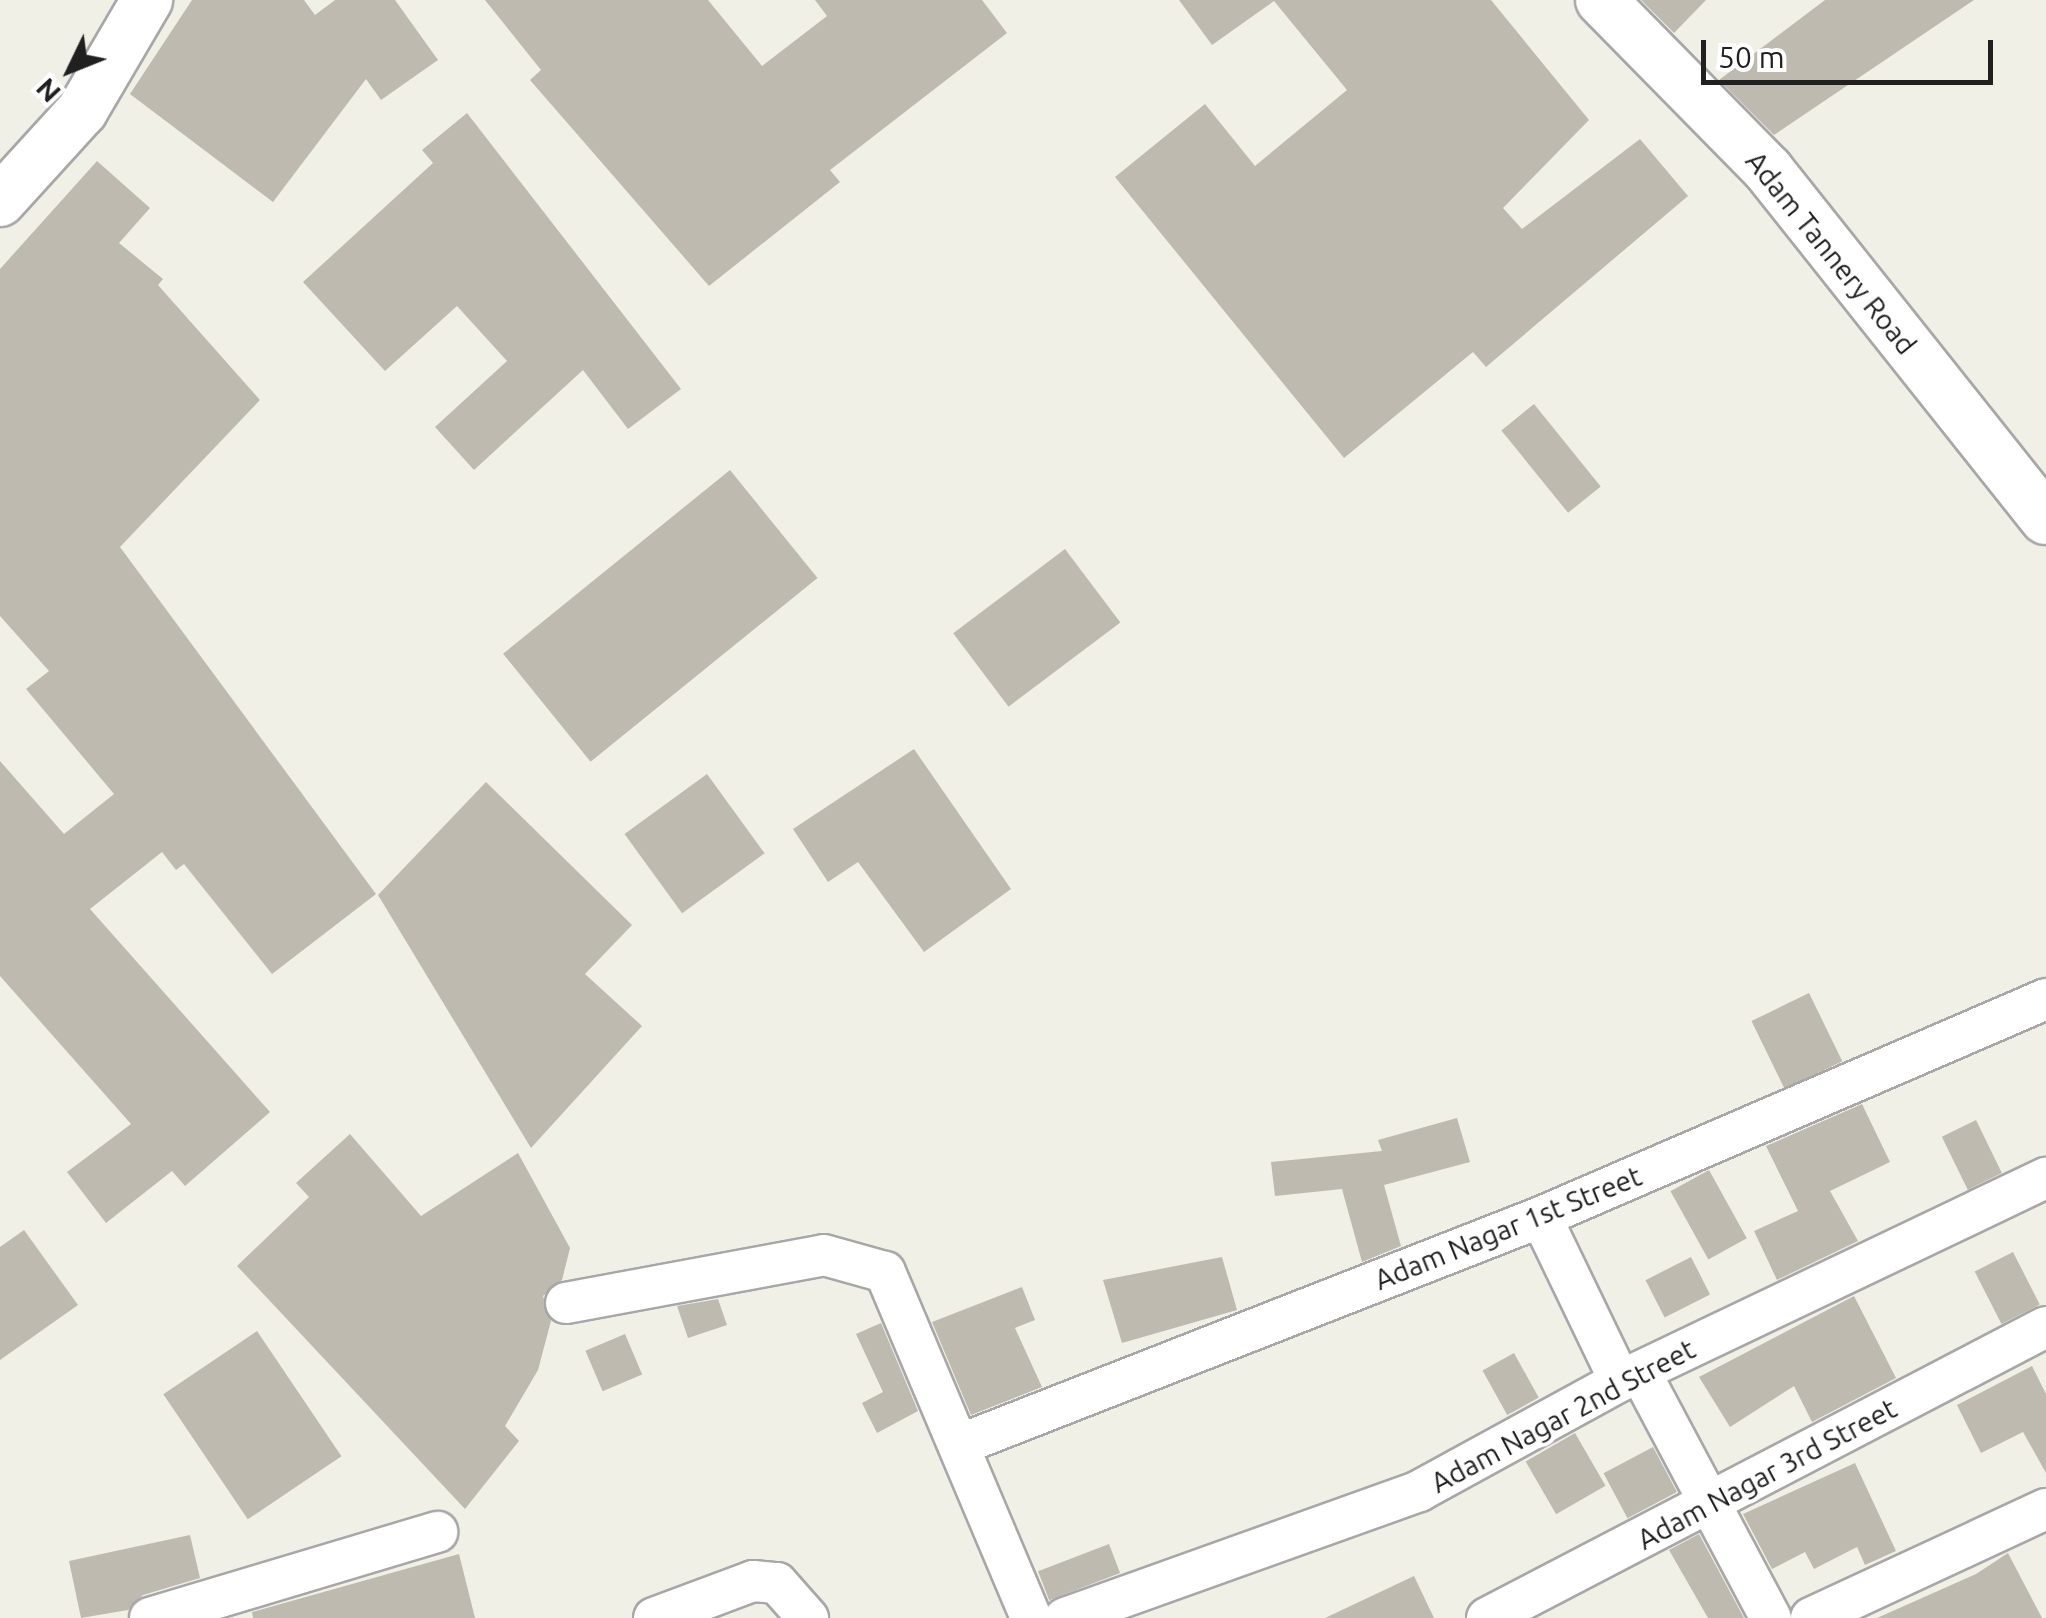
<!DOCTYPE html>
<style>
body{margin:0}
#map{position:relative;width:2046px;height:1618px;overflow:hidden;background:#f1f0e6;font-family:Ubuntu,sans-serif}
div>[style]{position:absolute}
.building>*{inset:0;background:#bebaaf;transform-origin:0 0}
.roads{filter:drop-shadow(2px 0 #a7a7a7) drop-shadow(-2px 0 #a7a7a7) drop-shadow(0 2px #a7a7a7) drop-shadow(0 -2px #a7a7a7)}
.minor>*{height:40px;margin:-20px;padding:0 20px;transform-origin:20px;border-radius:20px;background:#fff}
.tertiary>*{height:50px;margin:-25px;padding:0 25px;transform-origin:25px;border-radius:25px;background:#fff}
span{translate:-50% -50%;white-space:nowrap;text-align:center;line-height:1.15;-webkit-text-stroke:8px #fff;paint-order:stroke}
.street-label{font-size:28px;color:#202020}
.north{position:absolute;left:20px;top:20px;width:100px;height:100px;-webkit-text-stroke:8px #fff;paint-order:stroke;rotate:227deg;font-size:28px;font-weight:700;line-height:40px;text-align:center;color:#202020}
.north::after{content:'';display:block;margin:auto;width:35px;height:45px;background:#202020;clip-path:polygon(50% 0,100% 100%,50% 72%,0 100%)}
.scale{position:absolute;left:1701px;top:40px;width:292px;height:45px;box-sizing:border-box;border:5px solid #202020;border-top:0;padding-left:12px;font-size:30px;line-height:35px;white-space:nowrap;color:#202020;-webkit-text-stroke:8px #fff;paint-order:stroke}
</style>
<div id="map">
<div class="building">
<div style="clip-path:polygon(192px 0,304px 0,315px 15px,335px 0,395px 0,438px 60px,381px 100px,366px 79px,273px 202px,130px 94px)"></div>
<div style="clip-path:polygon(485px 0,708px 0,762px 66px,827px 16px,815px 0,982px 0,1007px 33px,830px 170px,840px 182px,709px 286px,530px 80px,541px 70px)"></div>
<div style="clip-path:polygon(1179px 0,1491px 0,1589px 120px,1503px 208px,1522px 229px,1640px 139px,1688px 196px,1486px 367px,1473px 352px,1344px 458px,1115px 177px,1205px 104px,1255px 166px,1347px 90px,1274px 1px,1212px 45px)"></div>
<div style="clip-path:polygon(1641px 0,1706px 0,1674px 33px)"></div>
<div style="clip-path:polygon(1825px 0,1974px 0,1774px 135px,1719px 80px)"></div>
<div style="clip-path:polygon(467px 113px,681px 389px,628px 429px,583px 370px,474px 470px,435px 427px,507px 361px,457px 306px,385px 371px,303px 282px,433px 163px,422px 150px)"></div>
<div style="clip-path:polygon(97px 161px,150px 208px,119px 243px,163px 279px,158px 285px,260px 400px,120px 547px,376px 894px,272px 974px,184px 864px,176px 870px,162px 852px,90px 909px,270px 1112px,185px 1186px,172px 1171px,106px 1223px,67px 1172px,131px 1124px,0 976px,0 761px,64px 834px,114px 794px,26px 689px,49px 671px,0 616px,0 269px)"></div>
<div style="left:1534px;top:404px;width:106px;height:42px;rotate:51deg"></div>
<div style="left:730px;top:470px;width:139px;height:292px;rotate:51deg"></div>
<div style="left:1065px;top:549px;width:92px;height:140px;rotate:53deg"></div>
<div style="clip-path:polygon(914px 749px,1011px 889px,924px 952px,858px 862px,828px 882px,793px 829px)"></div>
<div style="left:707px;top:774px;width:98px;height:102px;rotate:54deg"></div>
<div style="clip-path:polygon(486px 782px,632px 925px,585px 974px,642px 1026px,531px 1148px,378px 895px)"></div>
<div style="left:1809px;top:993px;width:76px;height:64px;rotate:64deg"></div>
<div style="clip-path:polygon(1862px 1104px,1890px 1162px,1830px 1191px,1858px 1241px,1777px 1280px,1754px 1231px,1798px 1211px,1766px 1146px)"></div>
<div style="clip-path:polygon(1457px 1118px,1470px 1162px,1384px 1185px,1401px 1246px,1362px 1262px,1342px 1189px,1275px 1196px,1271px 1162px,1382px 1151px,1378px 1140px)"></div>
<div style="left:1976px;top:1120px;width:59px;height:38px;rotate:64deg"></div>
<div style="clip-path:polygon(350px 1134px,421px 1216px,518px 1153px,570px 1248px,562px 1280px,543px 1296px,551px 1321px,538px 1370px,505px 1426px,519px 1441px,465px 1509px,237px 1266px,309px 1197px,296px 1183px)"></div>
<div style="left:1709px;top:1170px;width:78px;height:44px;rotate:61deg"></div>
<div style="clip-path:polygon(24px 1230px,78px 1305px,0 1360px,0 1247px)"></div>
<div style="left:2013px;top:1252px;width:59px;height:43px;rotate:63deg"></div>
<div style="clip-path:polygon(1222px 1257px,1237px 1310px,1122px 1343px,1103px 1280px)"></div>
<div style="left:1691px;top:1257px;width:42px;height:51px;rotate:63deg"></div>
<div style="clip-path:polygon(1022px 1287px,1035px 1320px,1015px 1328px,1042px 1387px,971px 1415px,932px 1322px)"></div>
<div style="clip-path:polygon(1854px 1296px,1896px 1378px,1812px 1422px,1794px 1386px,1730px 1427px,1699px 1377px)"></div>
<div style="clip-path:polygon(718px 1299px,727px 1325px,688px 1338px,677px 1306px)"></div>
<div style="clip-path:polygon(881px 1323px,918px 1411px,877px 1433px,862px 1403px,883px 1392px,856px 1334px)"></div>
<div style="left:257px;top:1331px;width:151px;height:113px;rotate:56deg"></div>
<div style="left:625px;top:1334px;width:44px;height:43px;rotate:67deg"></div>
<div style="left:1514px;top:1353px;width:51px;height:36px;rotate:61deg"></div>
<div style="clip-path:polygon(2032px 1366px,2046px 1394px,2046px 1473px,2023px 1432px,1981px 1453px,1957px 1405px)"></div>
<div style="left:1575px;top:1433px;width:61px;height:57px;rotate:60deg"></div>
<div style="left:1653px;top:1447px;width:51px;height:56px;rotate:62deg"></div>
<div style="clip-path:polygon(1855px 1463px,1896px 1551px,1865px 1565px,1857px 1547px,1814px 1569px,1805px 1552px,1772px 1569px,1743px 1514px)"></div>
<div style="clip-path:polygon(1699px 1534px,1744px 1618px,1708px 1618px,1669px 1550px)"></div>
<div style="clip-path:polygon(190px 1535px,200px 1578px,143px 1595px,128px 1610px,81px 1618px,69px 1561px)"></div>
<div style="left:1109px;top:1544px;width:31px;height:76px;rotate:69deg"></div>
<div style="clip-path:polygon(2008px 1553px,2042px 1618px,1877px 1618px,1976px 1574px)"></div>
<div style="clip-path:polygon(459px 1554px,475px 1618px,253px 1618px,252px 1612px)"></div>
<div style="clip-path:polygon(1414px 1576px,1434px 1618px,1325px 1618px)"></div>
</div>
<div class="roads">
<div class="minor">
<div style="left:1541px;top:1217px;width:182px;rotate:64.3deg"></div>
<div style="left:566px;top:1303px;width:262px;rotate:-10.5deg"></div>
<div style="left:824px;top:1255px;width:63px;rotate:15.6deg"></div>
<div style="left:885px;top:1272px;width:376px;rotate:67.1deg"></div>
<div style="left:1640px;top:1372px;width:279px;rotate:62deg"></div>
<div style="left:964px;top:1443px;width:620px;rotate:-21.39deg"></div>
<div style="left:1541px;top:1217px;width:550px;rotate:-23.35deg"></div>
<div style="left:150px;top:1618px;width:300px;rotate:-16.7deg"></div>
<div style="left:654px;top:1618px;width:106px;rotate:-20.5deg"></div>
<div style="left:753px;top:1581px;width:24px;rotate:5deg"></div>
<div style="left:777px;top:1583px;width:47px;rotate:48.5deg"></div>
<div style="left:1065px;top:1618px;width:376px;rotate:-19.7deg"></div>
<div style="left:1419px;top:1491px;width:229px;rotate:-28.7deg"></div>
<div style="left:1620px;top:1381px;width:472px;rotate:-25.5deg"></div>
<div style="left:1487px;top:1618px;width:630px;rotate:-27.5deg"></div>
<div style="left:1811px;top:1618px;width:259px;rotate:-24.9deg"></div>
</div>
<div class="tertiary">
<div style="left:1601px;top:0;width:238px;rotate:45.5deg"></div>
<div style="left:1768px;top:170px;width:446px;rotate:51.5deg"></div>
<div style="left:0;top:201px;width:122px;rotate:-47.7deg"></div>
<div style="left:82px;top:111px;width:129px;rotate:-59.6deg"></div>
</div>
</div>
<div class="street-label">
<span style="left:1831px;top:253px;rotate:51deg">Adam Tannery Road</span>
<span style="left:1508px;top:1228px;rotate:-22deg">Adam Nagar 1st Street</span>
<span style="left:1563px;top:1416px;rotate:-28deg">Adam Nagar 2nd Street</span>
<span style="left:1767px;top:1474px;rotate:-28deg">Adam Nagar 3rd Street</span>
</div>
<div class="north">N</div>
<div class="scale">50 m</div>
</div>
